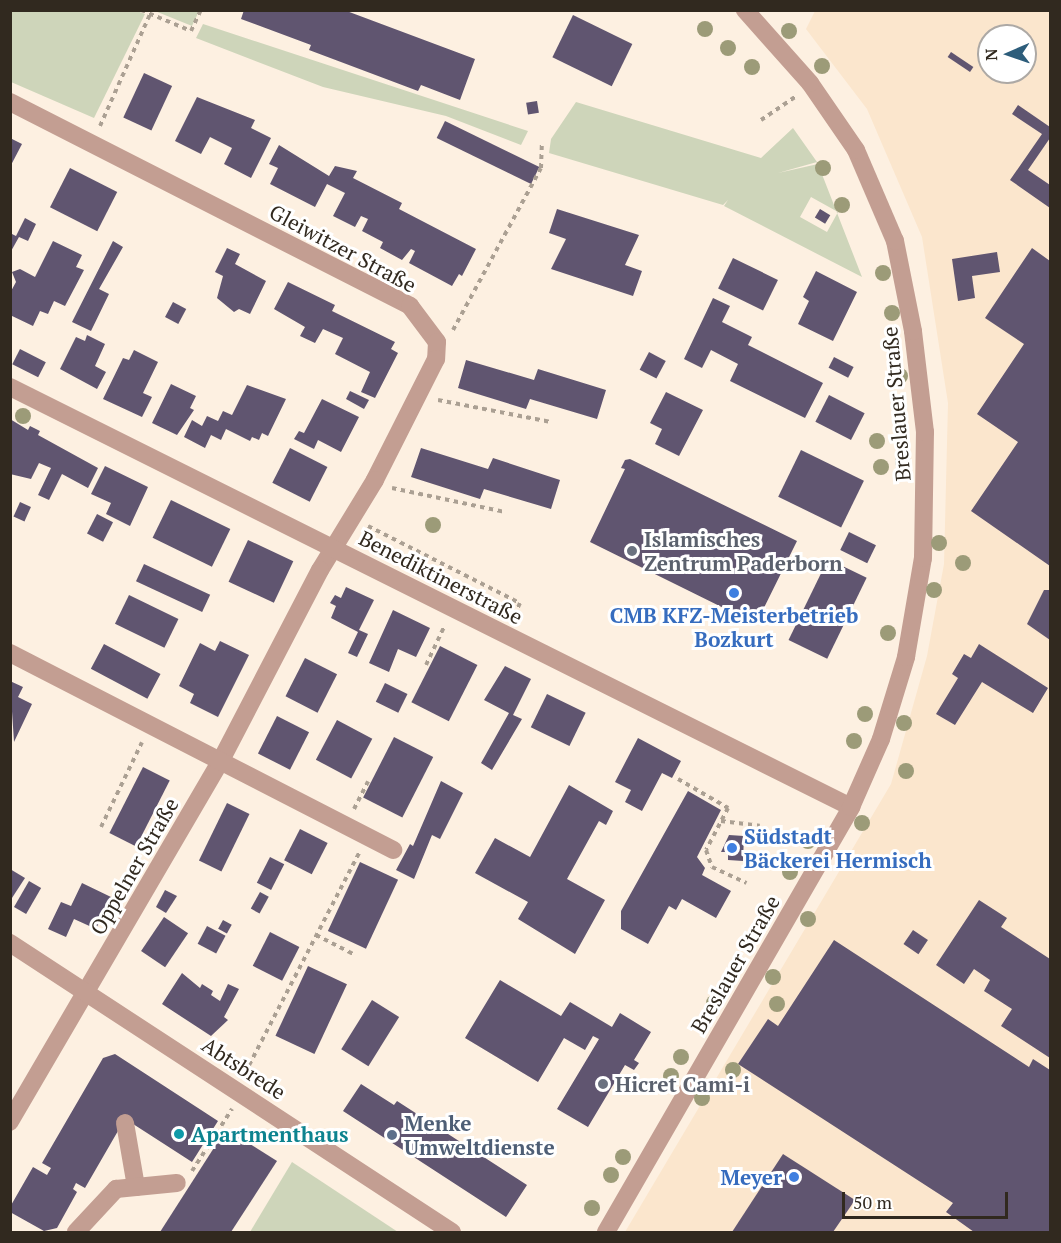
<!DOCTYPE html>
<meta charset="utf-8">
<style>
body{margin:0}
#map{position:relative;width:1061px;height:1243px;overflow:hidden;background:#fdf0e1;font-family:"PT Serif",serif}
div>[style]{position:absolute}
.built>*{inset:0;background:#fbe6cd}
.green>*{inset:0;background:#ced5ba}
.building>*{inset:0;background:#605570;transform-origin:0 0}
.path>*{height:4px;margin-top:-2px;transform-origin:0;background:repeating-linear-gradient(90deg,#aba093 0 4.5px,transparent 0 9px)}
.minor>*{height:18px;margin:-9px;padding:0 9px;transform-origin:9px;border-radius:9px;background:#c39e92}
.trees>*{width:16px;height:16px;margin:-8px;border-radius:50%;background:#9c9b78}
.dots>*{width:16px;height:16px;translate:-50% -50%;box-sizing:border-box;border:3px solid #fff;border-radius:50%}
span{translate:-50% -50%;white-space:nowrap;text-align:center;line-height:1.15;-webkit-text-stroke:6px #fff;paint-order:stroke}
.street-label{font-size:21px;color:#31291f}
.worship-label{font-size:21px;color:#5b616d;font-weight:700}
.left{translate:0 -50%;text-align:left}
.shop-label{font-size:21px;color:#366cbe;font-weight:700}
.right{translate:-100% -50%;text-align:right}
.service-label{font-size:21px;color:#4e5e75;font-weight:700}
.culture-label{font-size:21px;color:#0d838f;font-weight:700}
.frame{position:absolute;inset:0;border:12px solid #31291f;pointer-events:none}
.north{position:absolute;left:977px;top:24px;width:60px;height:60px;box-sizing:border-box;background:#fff;border:2px solid #ada9a5;border-radius:50%;rotate:268deg;font-size:16px;font-weight:700;line-height:24px;text-align:center;color:#31291f}
.north::after{content:'';display:block;margin:auto;width:21px;height:27px;background:#2d5d7b;clip-path:polygon(50% 0,100% 100%,50% 72%,0 100%)}
.scale{position:absolute;left:842px;top:1192px;width:166px;height:27px;box-sizing:border-box;border:3px solid #31291f;border-top:0;padding-left:8px;font-size:18px;line-height:21px;white-space:nowrap;color:#31291f;-webkit-text-stroke:4px #fff;paint-order:stroke}
</style>
<div id="map">
<div class="built">
<div style="clip-path:polygon(evenodd,815px 11px,1050px 11px,1050px 1232px,625px 1232px,891px 784px,927px 656px,944px 564px,948px 403px,922px 237px,867px 109px,806px 29px,815px 11px,989px 36px,1025px 36px,1025px 72px,989px 72px,989px 36px)"></div>
</div>
<div class="green">
<div style="clip-path:polygon(137px 11px,145px 14px,94px 118px,11px 82px,11px 11px)"></div>
<div style="clip-path:polygon(155px 11px,199px 11px,192px 26px)"></div>
<div style="clip-path:polygon(203px 24px,528px 131px,521px 145px,446px 116px,323px 87px,196px 38px)"></div>
<div style="clip-path:polygon(evenodd,576px 102px,761px 158px,793px 128px,817px 162px,778px 173px,818px 164px,862px 277px,724px 206px,728px 200px,723px 205px,549px 153px,551px 139px,576px 102px,811px 197px,838px 212px,827px 232px,800px 217px,811px 197px)"></div>
<div style="clip-path:polygon(292px 1162px,398px 1232px,250px 1232px)"></div>
</div>
<div class="building">
<div style="clip-path:polygon(244px 10px,344px 10px,475px 59px,460px 100px,421px 85px,418px 91px,309px 50px,311px 45px,241px 19px)"></div>
<div style="left:573px;top:15px;width:66px;height:47px;rotate:26deg"></div>
<div style="left:951px;top:52px;width:27px;height:6px;rotate:34deg"></div>
<div style="left:144px;top:73px;width:31px;height:49px;rotate:25deg"></div>
<div style="clip-path:polygon(197px 97px,255px 120px,251px 128px,271px 138px,251px 178px,224px 164px,232px 148px,210px 137px,201px 154px,175px 141px)"></div>
<div style="left:537px;top:101px;width:12px;height:11px;rotate:81deg"></div>
<div style="clip-path:polygon(1018px 105px,1050px 127px,1050px 138px,1028px 170px,1050px 185px,1050px 208px,1010px 180px,1042px 134px,1012px 114px)"></div>
<div style="left:445px;top:121px;width:105px;height:19px;rotate:26deg"></div>
<div style="clip-path:polygon(10px 138px,22px 144px,10px 167px)"></div>
<div style="clip-path:polygon(279px 145px,329px 176px,335px 166px,357px 171px,353px 178px,402px 203px,399px 209px,476px 249px,462px 276px,459px 274px,452px 286px,409px 263px,415px 251px,411px 249px,402px 260px,380px 248px,383px 242px,362px 231px,368px 219px,361px 216px,355px 227px,333px 216px,345px 193px,327px 184px,315px 207px,270px 184px,278px 168px,269px 164px)"></div>
<div style="left:70px;top:168px;width:53px;height:44px;rotate:27deg"></div>
<div style="clip-path:polygon(557px 209px,639px 235px,625px 265px,642px 271px,633px 296px,551px 269px,566px 239px,549px 233px)"></div>
<div style="left:820px;top:209px;width:12px;height:10px;rotate:31deg"></div>
<div style="clip-path:polygon(25px 218px,36px 224px,28px 241px,19px 237px,10px 253px,10px 233px,16px 236px)"></div>
<div style="clip-path:polygon(53px 241px,82px 255px,76px 267px,84px 270px,65px 306px,54px 301px,48px 314px,40px 311px,33px 326px,10px 315px,10px 293px,16px 282px,12px 272px,20px 269px,35px 277px)"></div>
<div style="clip-path:polygon(113px 241px,123px 247px,99px 289px,109px 294px,91px 331px,72px 322px)"></div>
<div style="clip-path:polygon(227px 248px,240px 254px,235px 264px,266px 281px,250px 314px,239px 309px,234px 312px,217px 298px,223px 276px,215px 272px)"></div>
<div style="clip-path:polygon(1032px 248px,1050px 261px,1050px 566px,971px 511px,1018px 442px,977px 414px,1024px 344px,985px 318px)"></div>
<div style="clip-path:polygon(997px 252px,1000px 272px,972px 276px,975px 298px,958px 301px,952px 259px)"></div>
<div style="left:733px;top:258px;width:50px;height:34px;rotate:26deg"></div>
<div style="clip-path:polygon(816px 271px,857px 292px,833px 341px,798px 324px,809px 301px,803px 297px)"></div>
<div style="clip-path:polygon(288px 282px,335px 305px,332px 311px,395px 342px,391px 349px,398px 353px,375px 398px,361px 392px,370px 372px,335px 354px,343px 338px,323px 329px,315px 343px,300px 336px,305px 327px,274px 309px)"></div>
<div style="clip-path:polygon(713px 298px,730px 306px,722px 322px,752px 337px,748px 345px,823px 383px,805px 418px,730px 381px,738px 364px,711px 350px,702px 368px,684px 359px)"></div>
<div style="left:173px;top:302px;width:15px;height:17px;rotate:28deg"></div>
<div style="clip-path:polygon(87px 335px,105px 344px,95px 366px,106px 372px,97px 389px,60px 369px,76px 337px,85px 341px)"></div>
<div style="left:20px;top:349px;width:29px;height:17px;rotate:27deg"></div>
<div style="clip-path:polygon(134px 350px,158px 362px,143px 393px,152px 397px,142px 417px,103px 399px,123px 358px,129px 360px)"></div>
<div style="left:649px;top:352px;width:19px;height:20px;rotate:28deg"></div>
<div style="left:834px;top:357px;width:22px;height:12px;rotate:27deg"></div>
<div style="clip-path:polygon(466px 360px,534px 380px,538px 369px,606px 390px,597px 419px,530px 399px,526px 409px,458px 388px)"></div>
<div style="clip-path:polygon(171px 384px,196px 396px,190px 408px,194px 410px,177px 435px,152px 423px)"></div>
<div style="clip-path:polygon(247px 385px,286px 399px,268px 436px,262px 433px,259px 440px,252px 437px,250px 441px,226px 429px,221px 440px,211px 435px,205px 448px,184px 437px,192px 420px,202px 426px,207px 416px,218px 421px,223px 411px,232px 415px)"></div>
<div style="clip-path:polygon(350px 391px,369px 400px,364px 409px,346px 399px)"></div>
<div style="clip-path:polygon(666px 392px,703px 410px,679px 456px,655px 444px,662px 429px,650px 423px)"></div>
<div style="left:829px;top:395px;width:40px;height:30px;rotate:27deg"></div>
<div style="clip-path:polygon(322px 399px,359px 417px,341px 452px,318px 440px,314px 449px,294px 439px,299px 431px,304px 433px)"></div>
<div style="clip-path:polygon(10px 419px,28px 430px,30px 426px,40px 431px,38px 435px,98px 468px,88px 488px,62px 474px,49px 500px,38px 495px,51px 468px,39px 463px,31px 479px,10px 474px)"></div>
<div style="left:290px;top:448px;width:42px;height:39px;rotate:27deg"></div>
<div style="clip-path:polygon(421px 448px,488px 469px,493px 458px,560px 480px,551px 509px,484px 489px,480px 499px,411px 477px)"></div>
<div style="left:801px;top:450px;width:70px;height:52px;rotate:26deg"></div>
<div style="clip-path:polygon(630px 459px,797px 541px,756px 624px,590px 542px,625px 469px,621px 468px,625px 460px)"></div>
<div style="clip-path:polygon(105px 466px,148px 487px,130px 526px,106px 514px,111px 503px,91px 494px)"></div>
<div style="left:171px;top:500px;width:66px;height:42px;rotate:26deg"></div>
<div style="left:20px;top:502px;width:12px;height:16px;rotate:24deg"></div>
<div style="left:97px;top:514px;width:18px;height:22px;rotate:27deg"></div>
<div style="left:849px;top:532px;width:30px;height:20px;rotate:26deg"></div>
<div style="left:248px;top:540px;width:50px;height:46px;rotate:25deg"></div>
<div style="left:828px;top:559px;width:43px;height:90px;rotate:26deg"></div>
<div style="left:144px;top:564px;width:73px;height:19px;rotate:25deg"></div>
<div style="clip-path:polygon(346px 587px,374px 600px,359px 630px,368px 634px,357px 657px,348px 653px,358px 632px,331px 618px,336px 606px,330px 603px,335px 595px,341px 598px)"></div>
<div style="clip-path:polygon(1044px 590px,1050px 590px,1050px 640px,1027px 624px)"></div>
<div style="left:129px;top:595px;width:55px;height:32px;rotate:26deg"></div>
<div style="clip-path:polygon(393px 610px,430px 628px,416px 657px,398px 649px,389px 672px,369px 663px)"></div>
<div style="clip-path:polygon(220px 641px,249px 655px,218px 717px,190px 703px,194px 694px,179px 686px,200px 643px,215px 651px)"></div>
<div style="left:104px;top:644px;width:64px;height:28px;rotate:28deg"></div>
<div style="clip-path:polygon(979px 644px,1048px 688px,1033px 713px,982px 682px,955px 725px,936px 714px,958px 678px,952px 674px,964px 654px,971px 658px)"></div>
<div style="left:440px;top:646px;width:42px;height:63px;rotate:27deg"></div>
<div style="left:305px;top:658px;width:36px;height:43px;rotate:27deg"></div>
<div style="clip-path:polygon(505px 666px,531px 679px,513px 715px,522px 719px,492px 770px,481px 763px,509px 713px,484px 700px)"></div>
<div style="clip-path:polygon(10px 681px,23px 687px,18px 697px,32px 704px,14px 742px)"></div>
<div style="left:385px;top:683px;width:25px;height:21px;rotate:26deg"></div>
<div style="left:547px;top:694px;width:43px;height:37px;rotate:26deg"></div>
<div style="left:277px;top:716px;width:36px;height:42px;rotate:27deg"></div>
<div style="left:337px;top:720px;width:40px;height:45px;rotate:28deg"></div>
<div style="left:394px;top:737px;width:44px;height:68px;rotate:27deg"></div>
<div style="clip-path:polygon(638px 738px,681px 761px,672px 778px,662px 773px,642px 811px,625px 802px,631px 790px,615px 782px)"></div>
<div style="left:143px;top:767px;width:30px;height:74px;rotate:27deg"></div>
<div style="clip-path:polygon(441px 781px,463px 793px,440px 839px,432px 835px,414px 879px,396px 870px,410px 844px,413px 846px)"></div>
<div style="clip-path:polygon(569px 785px,613px 811px,606px 825px,599px 821px,567px 879px,605px 900px,575px 954px,518px 919px,528px 902px,475px 873px,495px 838px,530px 857px)"></div>
<div style="clip-path:polygon(688px 791px,721px 810px,697px 857px,705px 868px,702px 875px,731px 891px,716px 918px,682px 899px,676px 910px,669px 906px,648px 944px,621px 929px,621px 911px)"></div>
<div style="left:227px;top:803px;width:25px;height:64px;rotate:26deg"></div>
<div style="left:300px;top:829px;width:31px;height:35px;rotate:27deg"></div>
<div style="clip-path:polygon(729px 835px,744px 836px,743px 861px,728px 860px,728px 852px,721px 852px)"></div>
<div style="left:270px;top:857px;width:16px;height:29px;rotate:27deg"></div>
<div style="left:360px;top:862px;width:42px;height:76px;rotate:25deg"></div>
<div style="clip-path:polygon(10px 869px,25px 878px,10px 901px)"></div>
<div style="left:29px;top:881px;width:14px;height:30px;rotate:30deg"></div>
<div style="clip-path:polygon(82px 883px,111px 897px,96px 929px,74px 919px,66px 937px,48px 929px,61px 902px,71px 906px)"></div>
<div style="clip-path:polygon(165px 890px,177px 896px,166px 913px,156px 907px)"></div>
<div style="left:260px;top:892px;width:10px;height:19px;rotate:29deg"></div>
<div style="clip-path:polygon(979px 900px,1007px 918px,1001px 927px,1050px 959px,1050px 1058px,1001px 1026px,1012px 1009px,984px 991px,990px 980px,974px 969px,964px 984px,936px 965px)"></div>
<div style="left:164px;top:917px;width:29px;height:41px;rotate:34deg"></div>
<div style="left:223px;top:920px;width:10px;height:10px;rotate:29deg"></div>
<div style="left:207px;top:926px;width:21px;height:20px;rotate:28deg"></div>
<div style="left:913px;top:930px;width:18px;height:17px;rotate:34deg"></div>
<div style="left:270px;top:932px;width:33px;height:38px;rotate:27deg"></div>
<div style="clip-path:polygon(834px 940px,1029px 1067px,1033px 1059px,1050px 1070px,1050px 1232px,974px 1232px,946px 1212px,953px 1203px,738px 1064px,768px 1019px,778px 1026px)"></div>
<div style="left:308px;top:966px;width:43px;height:77px;rotate:25deg"></div>
<div style="clip-path:polygon(182px 973px,200px 988px,202px 984px,213px 991px,211px 995px,220px 1001px,228px 984px,239px 989px,224px 1017px,228px 1020px,211px 1036px,162px 1004px)"></div>
<div style="clip-path:polygon(500px 980px,561px 1016px,570px 1002px,612px 1027px,620px 1013px,651px 1032px,634px 1060px,639px 1063px,634px 1070px,625px 1065px,588px 1127px,557px 1109px,599px 1039px,593px 1036px,585px 1050px,564px 1038px,538px 1082px,465px 1038px)"></div>
<div style="left:372px;top:1000px;width:32px;height:58px;rotate:32deg"></div>
<div style="clip-path:polygon(115px 1054px,218px 1121px,192px 1162px,130px 1122px,122px 1124px,85px 1188px,76px 1183px,73px 1189px,77px 1192px,57px 1228px,44px 1231px,10px 1212px,10px 1207px,33px 1167px,47px 1175px,51px 1168px,42px 1163px,103px 1058px)"></div>
<div style="clip-path:polygon(361px 1084px,394px 1105px,397px 1101px,527px 1185px,506px 1217px,343px 1111px)"></div>
<div style="clip-path:polygon(226px 1129px,277px 1161px,231px 1232px,160px 1232px)"></div>
<div style="clip-path:polygon(783px 1154px,855px 1200px,833px 1232px,732px 1232px)"></div>
</div>
<div class="path">
<div style="left:141px;top:10px;width:54px;rotate:22.8deg"></div>
<div style="left:191px;top:31px;width:23px;rotate:-65deg"></div>
<div style="left:761px;top:120px;width:41px;rotate:-34.1deg"></div>
<div style="left:100px;top:126px;width:123px;rotate:-65.9deg"></div>
<div style="left:453px;top:330px;width:184px;rotate:-61.5deg"></div>
<div style="left:541px;top:168px;width:23px;rotate:-88deg"></div>
<div style="left:438px;top:400px;width:115px;rotate:11deg"></div>
<div style="left:392px;top:488px;width:116px;rotate:12deg"></div>
<div style="left:368px;top:526px;width:170px;rotate:26.9deg"></div>
<div style="left:520px;top:603px;width:17px;rotate:115deg"></div>
<div style="left:426px;top:665px;width:44px;rotate:-64.6deg"></div>
<div style="left:678px;top:779px;width:58px;rotate:30.1deg"></div>
<div style="left:728px;top:808px;width:47px;rotate:117.6deg"></div>
<div style="left:706px;top:850px;width:18px;rotate:71deg"></div>
<div style="left:712px;top:867px;width:38px;rotate:25deg"></div>
<div style="left:354px;top:809px;width:31px;rotate:-63deg"></div>
<div style="left:721px;top:821px;width:39px;rotate:7deg"></div>
<div style="left:101px;top:827px;width:94px;rotate:-64.2deg"></div>
<div style="left:316px;top:935px;width:44px;rotate:27.1deg"></div>
<div style="left:245px;top:1073px;width:248px;rotate:-62.6deg"></div>
<div style="left:192px;top:1171px;width:74px;rotate:-57.2deg"></div>
</div>
<div class="minor">
<div style="left:10px;top:102px;width:449px;rotate:27deg"></div>
<div style="left:410px;top:306px;width:45px;rotate:53.1deg"></div>
<div style="left:437px;top:342px;width:17px;rotate:93deg"></div>
<div style="left:436px;top:359px;width:136px;rotate:116.8deg"></div>
<div style="left:375px;top:480px;width:105px;rotate:121.4deg"></div>
<div style="left:320px;top:570px;width:216px;rotate:117.5deg"></div>
<div style="left:220px;top:762px;width:417px;rotate:120.3deg"></div>
<div style="left:10px;top:387px;width:940px;rotate:26.54deg"></div>
<div style="left:10px;top:653px;width:431px;rotate:27.2deg"></div>
<div style="left:10px;top:943px;width:528px;rotate:33.18deg"></div>
<div style="left:125px;top:1123px;width:65px;rotate:80.2deg"></div>
<div style="left:76px;top:1232px;width:59px;rotate:-47.1deg"></div>
<div style="left:116px;top:1189px;width:61px;rotate:-5.6deg"></div>
<div style="left:606px;top:1232px;width:491px;rotate:-60deg"></div>
<div style="left:851px;top:807px;width:74px;rotate:-66.2deg"></div>
<div style="left:881px;top:739px;width:86px;rotate:-73deg"></div>
<div style="left:906px;top:657px;width:100px;rotate:-80.3deg"></div>
<div style="left:923px;top:558px;width:126px;rotate:-89.1deg"></div>
<div style="left:925px;top:432px;width:102px;rotate:-96.8deg"></div>
<div style="left:913px;top:331px;width:92px;rotate:-101.3deg"></div>
<div style="left:895px;top:241px;width:99px;rotate:-113.2deg"></div>
<div style="left:856px;top:150px;width:81px;rotate:-124.5deg"></div>
<div style="left:810px;top:83px;width:98px;rotate:-131.7deg"></div>
</div>
<div class="trees">
<div style="left:705px;top:29px"></div>
<div style="left:789px;top:31px"></div>
<div style="left:728px;top:48px"></div>
<div style="left:822px;top:66px"></div>
<div style="left:752px;top:67px"></div>
<div style="left:823px;top:168px"></div>
<div style="left:842px;top:205px"></div>
<div style="left:883px;top:273px"></div>
<div style="left:892px;top:313px"></div>
<div style="left:900px;top:376px"></div>
<div style="left:23px;top:416px"></div>
<div style="left:877px;top:441px"></div>
<div style="left:903px;top:462px"></div>
<div style="left:881px;top:467px"></div>
<div style="left:433px;top:525px"></div>
<div style="left:939px;top:543px"></div>
<div style="left:963px;top:563px"></div>
<div style="left:934px;top:590px"></div>
<div style="left:888px;top:633px"></div>
<div style="left:865px;top:714px"></div>
<div style="left:904px;top:723px"></div>
<div style="left:854px;top:741px"></div>
<div style="left:906px;top:771px"></div>
<div style="left:862px;top:823px"></div>
<div style="left:808px;top:841px"></div>
<div style="left:790px;top:872px"></div>
<div style="left:808px;top:919px"></div>
<div style="left:773px;top:977px"></div>
<div style="left:714px;top:1003px"></div>
<div style="left:777px;top:1004px"></div>
<div style="left:681px;top:1057px"></div>
<div style="left:733px;top:1070px"></div>
<div style="left:671px;top:1076px"></div>
<div style="left:702px;top:1098px"></div>
<div style="left:623px;top:1157px"></div>
<div style="left:611px;top:1175px"></div>
<div style="left:592px;top:1208px"></div>
</div>
<div class="dots">
<div style="left:632px;top:551px;background:#6b7280"></div>
<div style="left:734px;top:593px;background:#3f7fe0"></div>
<div style="left:732px;top:848px;background:#3f7fe0"></div>
<div style="left:603px;top:1084px;background:#6b7280"></div>
<div style="left:179px;top:1134px;background:#0f9aa8"></div>
<div style="left:392px;top:1135px;background:#5c6f8a"></div>
<div style="left:794px;top:1177px;background:#3f7fe0"></div>
</div>
<div class="street-label">
<span style="left:343px;top:248px;rotate:28deg">Gleiwitzer Straße</span>
<span style="left:896px;top:404px;rotate:-95deg">Breslauer Straße</span>
<span style="left:441px;top:577px;rotate:27deg">Benediktinerstraße</span>
<span style="left:134px;top:866px;rotate:-60deg">Oppelner Straße</span>
<span style="left:735px;top:964px;rotate:-60deg">Breslauer Straße</span>
<span style="left:244px;top:1068px;rotate:33deg">Abtsbrede</span>
</div>
<div class="worship-label">
<span class="left" style="left:644px;top:551px">Islamisches<br>Zentrum Paderborn</span>
<span class="left" style="left:615px;top:1084px">Hicret Cami-i</span>
</div>
<div class="shop-label">
<span style="left:734px;top:627px">CMB KFZ-Meisterbetrieb<br>Bozkurt</span>
<span class="left" style="left:744px;top:848px">Südstadt<br>Bäckerei Hermisch</span>
<span class="right" style="left:782px;top:1177px">Meyer</span>
</div>
<div class="service-label">
<span class="left" style="left:404px;top:1135px">Menke<br>Umweltdienste</span>
</div>
<div class="culture-label">
<span class="left" style="left:191px;top:1134px">Apartmenthaus</span>
</div>
<div class="frame"></div>
<div class="north">N</div>
<div class="scale">50 m</div>
</div>
